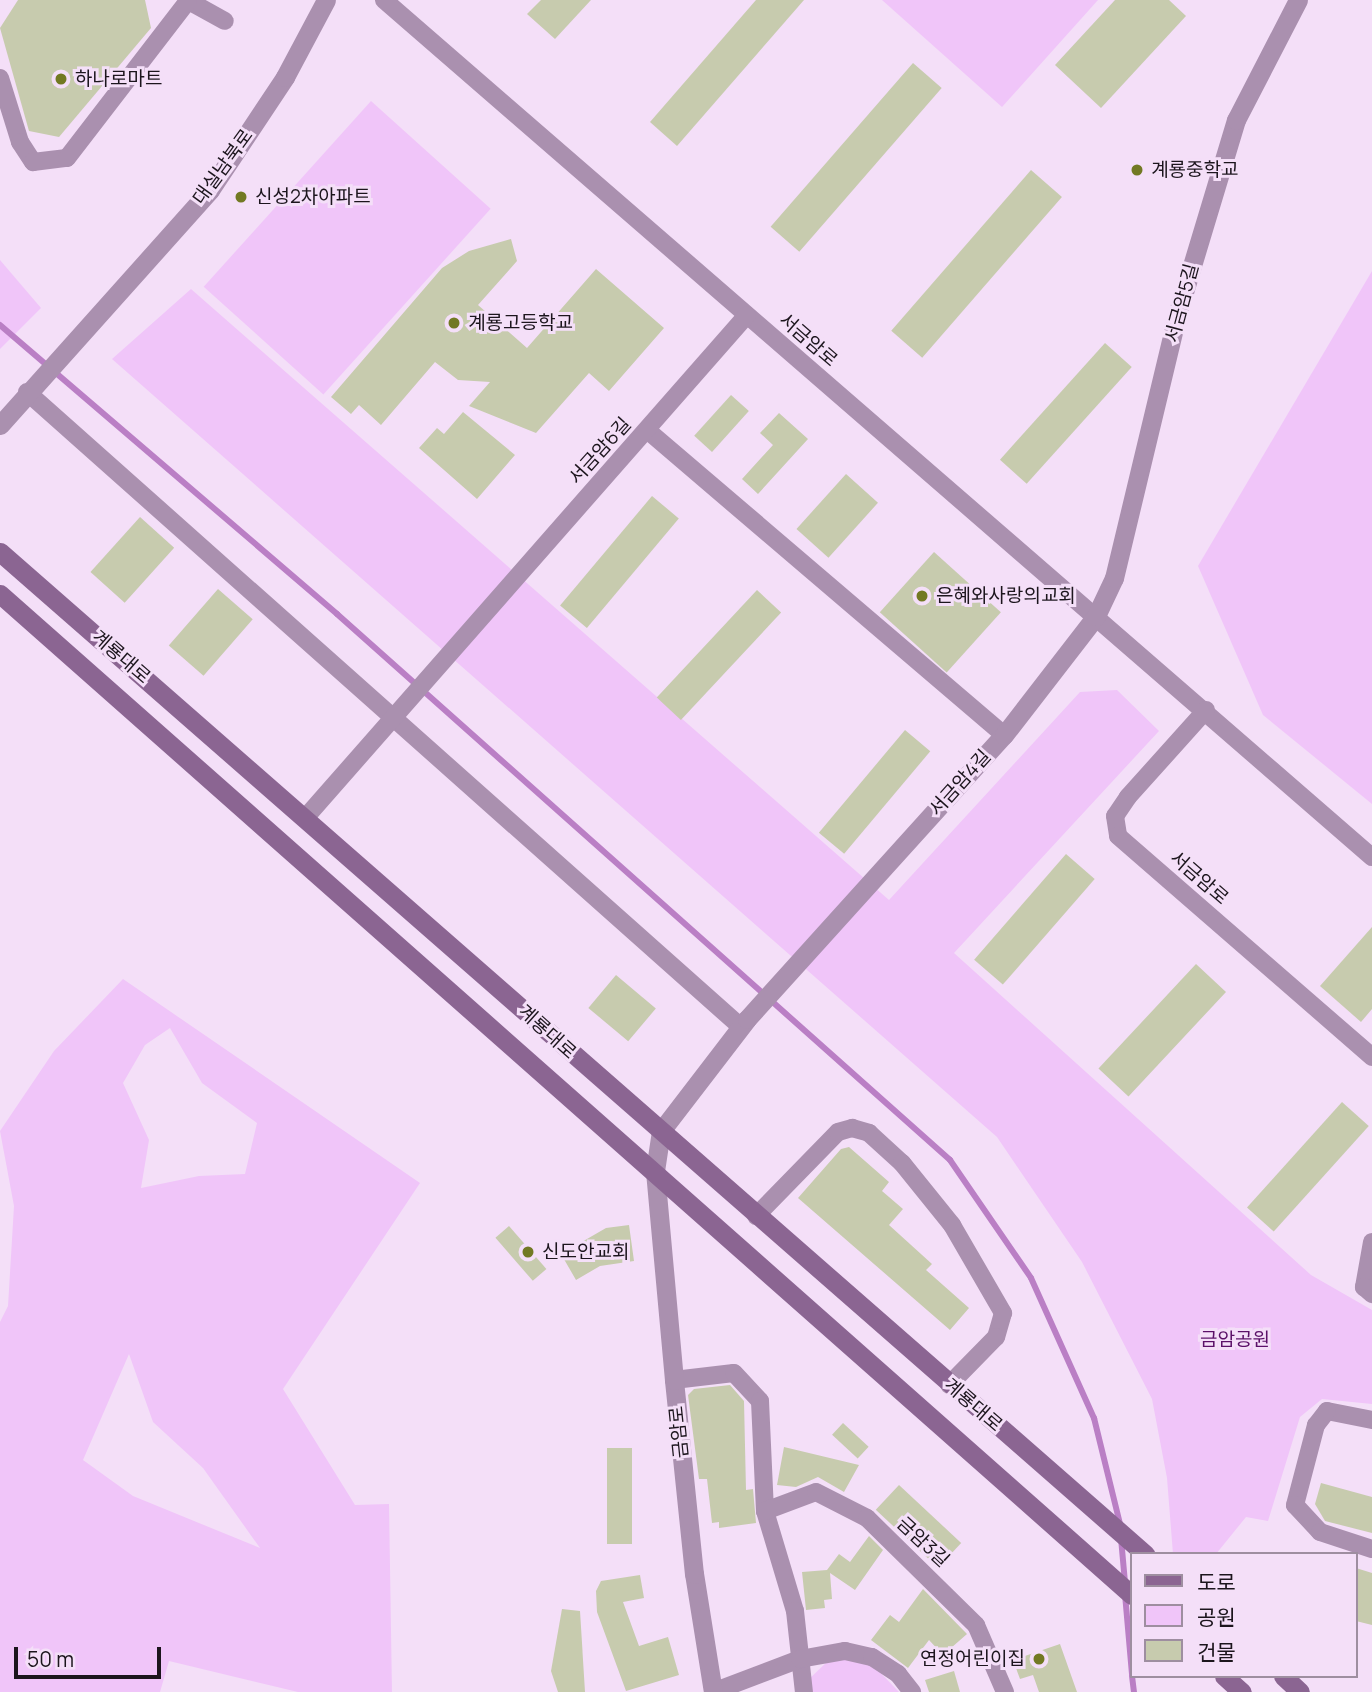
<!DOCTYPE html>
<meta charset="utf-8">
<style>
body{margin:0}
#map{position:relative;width:1372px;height:1692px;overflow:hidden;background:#f4dff8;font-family:Manrope,"Noto Sans KR",sans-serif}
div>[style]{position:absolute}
.green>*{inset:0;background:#f0c5f9;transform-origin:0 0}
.stream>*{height:6px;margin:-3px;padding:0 3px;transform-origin:3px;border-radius:3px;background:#ba7fc5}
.building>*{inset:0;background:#c7cbae;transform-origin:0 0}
.minor>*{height:18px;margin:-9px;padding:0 9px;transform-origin:9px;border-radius:9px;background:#aa90af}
.tertiary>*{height:19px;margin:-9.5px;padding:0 9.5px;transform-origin:9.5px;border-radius:9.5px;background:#aa90af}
.secondary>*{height:19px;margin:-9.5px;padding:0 9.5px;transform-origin:9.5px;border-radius:9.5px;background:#8b6592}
.dots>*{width:19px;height:19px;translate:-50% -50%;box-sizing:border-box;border:4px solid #f4dff8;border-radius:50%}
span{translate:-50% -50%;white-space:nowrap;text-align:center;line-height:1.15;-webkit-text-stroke:6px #f4dff8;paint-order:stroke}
.poi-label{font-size:19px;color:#1c151d}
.left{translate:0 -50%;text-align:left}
.right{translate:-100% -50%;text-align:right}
.street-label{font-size:19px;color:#1c151d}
.park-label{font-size:19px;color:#5b1168}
.legend{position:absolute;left:1130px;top:1552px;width:228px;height:126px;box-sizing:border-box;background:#f4dff8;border:2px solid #9e8ea0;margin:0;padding:9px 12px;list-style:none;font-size:21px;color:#1c151d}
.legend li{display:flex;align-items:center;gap:14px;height:35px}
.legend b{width:35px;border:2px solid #9e8ea0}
.scale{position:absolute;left:14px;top:1647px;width:147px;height:32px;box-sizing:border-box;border:4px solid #1c151d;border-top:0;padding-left:9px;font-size:21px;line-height:24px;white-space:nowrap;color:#1c151d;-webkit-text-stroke:5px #f4dff8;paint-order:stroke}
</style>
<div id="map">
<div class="green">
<div style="clip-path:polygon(882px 0,1098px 0,1002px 107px)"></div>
<div style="left:371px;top:101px;width:161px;height:250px;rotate:42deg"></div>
<div style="clip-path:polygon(0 260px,41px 308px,0 349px)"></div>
<div style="clip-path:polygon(1372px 271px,1372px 804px,1263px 715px,1198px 566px)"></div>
<div style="clip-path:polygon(191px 289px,889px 900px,1080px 692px,1117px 690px,1159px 731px,954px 953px,1311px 1275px,1372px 1310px,1372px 1404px,1322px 1399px,1300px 1417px,1268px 1521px,1246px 1517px,1216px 1554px,1173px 1554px,1167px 1478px,1152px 1399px,1082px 1262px,997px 1137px,112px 359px)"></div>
<div style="clip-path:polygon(evenodd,123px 979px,420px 1183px,283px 1389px,355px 1505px,389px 1504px,392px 1692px,298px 1692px,169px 1661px,160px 1692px,0 1692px,0 1322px,8px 1306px,14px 1206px,0 1131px,54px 1051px,123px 979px,170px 1028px,202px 1083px,257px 1123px,245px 1174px,199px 1176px,141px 1188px,149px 1140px,123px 1083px,145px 1045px,170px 1028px,123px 979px,129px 1354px,153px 1422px,203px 1468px,260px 1548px,133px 1496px,83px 1460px,129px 1354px)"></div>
<div style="clip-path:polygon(839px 1658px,874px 1666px,899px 1692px,810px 1692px,807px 1681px,829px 1660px)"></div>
</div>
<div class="stream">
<div style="left:0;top:325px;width:444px;rotate:40.6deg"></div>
<div style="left:337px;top:614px;width:821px;rotate:41.69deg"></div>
<div style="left:950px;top:1160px;width:143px;rotate:55.5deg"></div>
<div style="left:1031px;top:1278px;width:154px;rotate:65.8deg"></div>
<div style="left:1094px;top:1418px;width:109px;rotate:76.2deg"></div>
<div style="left:1121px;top:1538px;width:45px;rotate:84.9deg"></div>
<div style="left:1125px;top:1594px;width:80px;rotate:85deg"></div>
<div style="left:1132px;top:1676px;width:16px;rotate:83deg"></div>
</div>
<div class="building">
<div style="clip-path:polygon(18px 0,145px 0,151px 28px,59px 137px,29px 131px,0 28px)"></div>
<div style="clip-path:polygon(541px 0,591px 0,555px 39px,527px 14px)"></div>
<div style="clip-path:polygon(756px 0,804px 0,677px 146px,650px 122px)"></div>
<div style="clip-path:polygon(1115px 0,1169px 0,1186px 16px,1101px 108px,1055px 65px)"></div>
<div style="left:913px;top:63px;width:38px;height:217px;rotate:41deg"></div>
<div style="left:1031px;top:170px;width:41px;height:213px;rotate:41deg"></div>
<div style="clip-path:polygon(511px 239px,517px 261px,478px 305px,527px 348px,596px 269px,664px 328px,609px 391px,589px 373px,536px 433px,469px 406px,490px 382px,458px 380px,435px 362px,381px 425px,359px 405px,351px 414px,331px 397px,442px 268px,469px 251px)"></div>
<div style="left:1105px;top:343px;width:36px;height:157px;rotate:42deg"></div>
<div style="left:731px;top:395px;width:24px;height:55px;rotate:42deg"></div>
<div style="clip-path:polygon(463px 412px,515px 455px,477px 499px,419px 448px,437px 428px,444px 434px)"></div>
<div style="clip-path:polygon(779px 413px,808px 439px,758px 494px,742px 479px,773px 445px,760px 433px)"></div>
<div style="left:846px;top:474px;width:43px;height:74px;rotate:42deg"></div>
<div style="left:652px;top:496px;width:35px;height:143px;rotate:40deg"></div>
<div style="left:140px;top:517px;width:46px;height:74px;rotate:42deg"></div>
<div style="left:934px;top:552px;width:90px;height:81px;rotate:42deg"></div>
<div style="left:218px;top:589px;width:46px;height:75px;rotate:41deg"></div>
<div style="left:757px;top:590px;width:33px;height:147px;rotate:43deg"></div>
<div style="left:905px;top:730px;width:33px;height:134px;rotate:40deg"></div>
<div style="left:1066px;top:854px;width:38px;height:140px;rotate:41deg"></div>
<div style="clip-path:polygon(1372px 927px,1372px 1009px,1361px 1022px,1320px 986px)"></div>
<div style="left:1196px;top:964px;width:41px;height:143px;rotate:43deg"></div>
<div style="left:616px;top:975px;width:52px;height:43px;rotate:40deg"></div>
<div style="left:1342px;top:1102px;width:36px;height:142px;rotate:42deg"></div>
<div style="clip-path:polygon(849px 1147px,889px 1182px,882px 1191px,903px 1209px,889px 1225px,932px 1264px,926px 1270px,969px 1308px,950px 1330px,798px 1198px,841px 1149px)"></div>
<div style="clip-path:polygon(629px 1225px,634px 1261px,600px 1266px,576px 1280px,561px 1254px,606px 1228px)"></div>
<div style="left:509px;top:1226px;width:57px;height:18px;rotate:49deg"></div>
<div style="clip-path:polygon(730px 1385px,744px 1401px,746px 1490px,753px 1489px,756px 1523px,719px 1528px,719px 1522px,712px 1523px,707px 1479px,699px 1479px,688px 1395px,694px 1389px)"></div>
<div style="left:843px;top:1423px;width:35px;height:16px;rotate:43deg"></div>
<div style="clip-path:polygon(784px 1447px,859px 1465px,844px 1492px,818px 1477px,796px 1487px,777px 1485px)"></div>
<div style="left:632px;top:1448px;width:96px;height:25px;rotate:90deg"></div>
<div style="clip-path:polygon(1321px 1483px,1372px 1497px,1372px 1533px,1325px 1521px,1315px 1504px)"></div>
<div style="left:899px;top:1485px;width:85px;height:34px;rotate:43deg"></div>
<div style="clip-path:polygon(869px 1536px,883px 1550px,855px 1590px,830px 1573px,832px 1599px,824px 1600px,825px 1608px,806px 1610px,802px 1572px,827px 1570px,839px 1554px,850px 1562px)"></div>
<div style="clip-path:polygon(1356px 1568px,1372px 1573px,1372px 1625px,1356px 1621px)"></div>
<div style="clip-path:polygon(640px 1575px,644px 1598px,623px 1602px,639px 1646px,668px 1637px,679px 1675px,626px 1691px,597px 1612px,596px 1591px,601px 1581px)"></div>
<div style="clip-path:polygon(923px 1589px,967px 1634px,943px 1655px,929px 1640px,908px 1668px,871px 1640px,890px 1615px,899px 1622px)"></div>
<div style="clip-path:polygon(562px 1609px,580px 1611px,585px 1692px,558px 1692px,551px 1671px)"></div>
<div style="clip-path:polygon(1060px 1644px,1077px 1692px,1039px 1692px,1033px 1675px,1020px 1679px,1013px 1660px)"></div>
<div style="clip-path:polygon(954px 1671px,960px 1692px,929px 1692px,925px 1680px)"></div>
</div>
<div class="minor">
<div style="left:187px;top:0;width:43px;rotate:28.9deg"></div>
<div style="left:384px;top:0;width:1308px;rotate:40.94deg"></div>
<div style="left:0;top:78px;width:67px;rotate:72.6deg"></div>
<div style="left:20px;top:142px;width:24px;rotate:57deg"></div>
<div style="left:33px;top:162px;width:34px;rotate:-7deg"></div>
<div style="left:67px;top:158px;width:198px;rotate:-52.4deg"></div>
<div style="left:27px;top:392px;width:956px;rotate:41.65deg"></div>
<div style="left:647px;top:430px;width:470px;rotate:40.5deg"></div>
<div style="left:1206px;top:710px;width:117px;rotate:131.9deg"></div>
<div style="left:1128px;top:797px;width:23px;rotate:124deg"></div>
<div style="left:1115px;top:816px;width:20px;rotate:81deg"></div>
<div style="left:1118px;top:836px;width:337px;rotate:41deg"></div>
<div style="left:306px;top:817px;width:668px;rotate:-48.7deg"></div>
<div style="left:756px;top:1216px;width:117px;rotate:-45.7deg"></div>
<div style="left:838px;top:1132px;width:15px;rotate:-16deg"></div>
<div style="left:852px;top:1128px;width:18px;rotate:16deg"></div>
<div style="left:869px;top:1133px;width:45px;rotate:42.3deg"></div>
<div style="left:902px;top:1163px;width:80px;rotate:51.1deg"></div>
<div style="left:952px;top:1225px;width:102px;rotate:59.9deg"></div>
<div style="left:1003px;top:1313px;width:25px;rotate:106deg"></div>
<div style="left:996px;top:1337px;width:67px;rotate:134.4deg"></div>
<div style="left:1372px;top:1242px;width:46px;rotate:100.1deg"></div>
<div style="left:1364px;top:1287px;width:11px;rotate:41deg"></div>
<div style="left:674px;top:1380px;width:60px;rotate:-6.7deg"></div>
<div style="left:734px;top:1373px;width:38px;rotate:47deg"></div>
<div style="left:760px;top:1401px;width:110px;rotate:87.4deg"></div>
<div style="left:765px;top:1511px;width:104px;rotate:73.3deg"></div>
<div style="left:795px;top:1611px;width:81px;rotate:83.7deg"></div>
<div style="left:1372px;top:1420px;width:46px;rotate:-168.7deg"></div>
<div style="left:1327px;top:1411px;width:18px;rotate:128deg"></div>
<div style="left:1316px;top:1425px;width:83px;rotate:104.7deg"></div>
<div style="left:1295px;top:1505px;width:37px;rotate:47deg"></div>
<div style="left:1320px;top:1532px;width:55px;rotate:18.1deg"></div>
<div style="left:765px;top:1511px;width:54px;rotate:-20.4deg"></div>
<div style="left:816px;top:1492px;width:57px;rotate:27deg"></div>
<div style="left:867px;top:1518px;width:153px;rotate:44.5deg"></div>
<div style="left:976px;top:1625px;width:73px;rotate:66.6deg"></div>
<div style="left:713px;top:1692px;width:93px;rotate:-20.8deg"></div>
<div style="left:800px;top:1659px;width:46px;rotate:-10.1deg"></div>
<div style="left:845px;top:1651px;width:28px;rotate:13deg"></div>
<div style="left:872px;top:1657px;width:31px;rotate:33deg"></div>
<div style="left:898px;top:1674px;width:23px;rotate:52deg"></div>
</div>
<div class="tertiary">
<div style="left:0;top:425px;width:315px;rotate:-48.2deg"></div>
<div style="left:210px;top:190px;width:136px;rotate:-56.4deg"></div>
<div style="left:285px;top:77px;width:87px;rotate:-62deg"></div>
<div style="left:713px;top:1692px;width:120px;rotate:-99.1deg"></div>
<div style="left:694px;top:1574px;width:195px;rotate:-95.9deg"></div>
<div style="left:674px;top:1380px;width:210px;rotate:-95.2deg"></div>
<div style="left:655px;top:1171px;width:40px;rotate:-81.5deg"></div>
<div style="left:661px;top:1131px;width:141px;rotate:-52.5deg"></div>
<div style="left:747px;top:1019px;width:383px;rotate:-47.9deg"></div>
<div style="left:1004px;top:735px;width:150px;rotate:-52.3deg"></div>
<div style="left:1096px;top:616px;width:42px;rotate:-64.7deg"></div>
<div style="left:1114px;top:578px;width:274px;rotate:-76.5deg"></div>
<div style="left:1178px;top:312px;width:201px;rotate:-73.2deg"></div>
<div style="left:1236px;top:120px;width:135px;rotate:-62.7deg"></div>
</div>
<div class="secondary">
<div style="left:0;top:552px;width:1522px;rotate:41.19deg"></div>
<div style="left:0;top:594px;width:1511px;rotate:41.49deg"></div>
<div style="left:1224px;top:1676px;width:24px;rotate:42deg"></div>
<div style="left:1283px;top:1676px;width:23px;rotate:43deg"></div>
</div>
<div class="dots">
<div style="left:61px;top:79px;background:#727923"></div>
<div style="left:1137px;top:170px;background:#727923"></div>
<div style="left:241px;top:197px;background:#727923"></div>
<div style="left:454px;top:323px;background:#727923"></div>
<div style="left:922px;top:596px;background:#727923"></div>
<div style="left:528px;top:1252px;background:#727923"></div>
<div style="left:1039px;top:1659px;background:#727923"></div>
</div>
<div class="poi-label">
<span class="left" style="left:75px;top:79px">하나로마트</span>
<span class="left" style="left:1151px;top:170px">계룡중학교</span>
<span class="left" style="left:255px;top:197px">신성2차아파트</span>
<span class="left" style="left:468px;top:323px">계룡고등학교</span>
<span class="left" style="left:936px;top:596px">은혜와사랑의교회</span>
<span class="left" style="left:542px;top:1252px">신도안교회</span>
<span class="right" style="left:1025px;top:1659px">연정어린이집</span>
</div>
<div class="street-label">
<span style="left:223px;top:167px;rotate:-54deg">대실남북로</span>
<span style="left:1182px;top:303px;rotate:-75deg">서금암5길</span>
<span style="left:808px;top:340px;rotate:41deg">서금암로</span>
<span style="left:600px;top:451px;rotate:-48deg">서금암6길</span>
<span style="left:121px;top:657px;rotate:41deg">계룡대로</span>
<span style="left:960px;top:783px;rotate:-48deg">서금암4길</span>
<span style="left:1199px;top:878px;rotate:41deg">서금암로</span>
<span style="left:547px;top:1032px;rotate:42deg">계룡대로</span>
<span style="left:973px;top:1405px;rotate:41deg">계룡대로</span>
<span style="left:679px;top:1432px;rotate:-96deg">금암로</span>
<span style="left:923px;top:1542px;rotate:43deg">금암3길</span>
</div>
<div class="park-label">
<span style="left:1235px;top:1340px">금암공원</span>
</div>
<ul class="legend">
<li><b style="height:9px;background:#8b6592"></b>도로</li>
<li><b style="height:19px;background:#f0c5f9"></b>공원</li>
<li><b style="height:19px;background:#c7cbae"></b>건물</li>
</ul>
<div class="scale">50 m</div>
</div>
